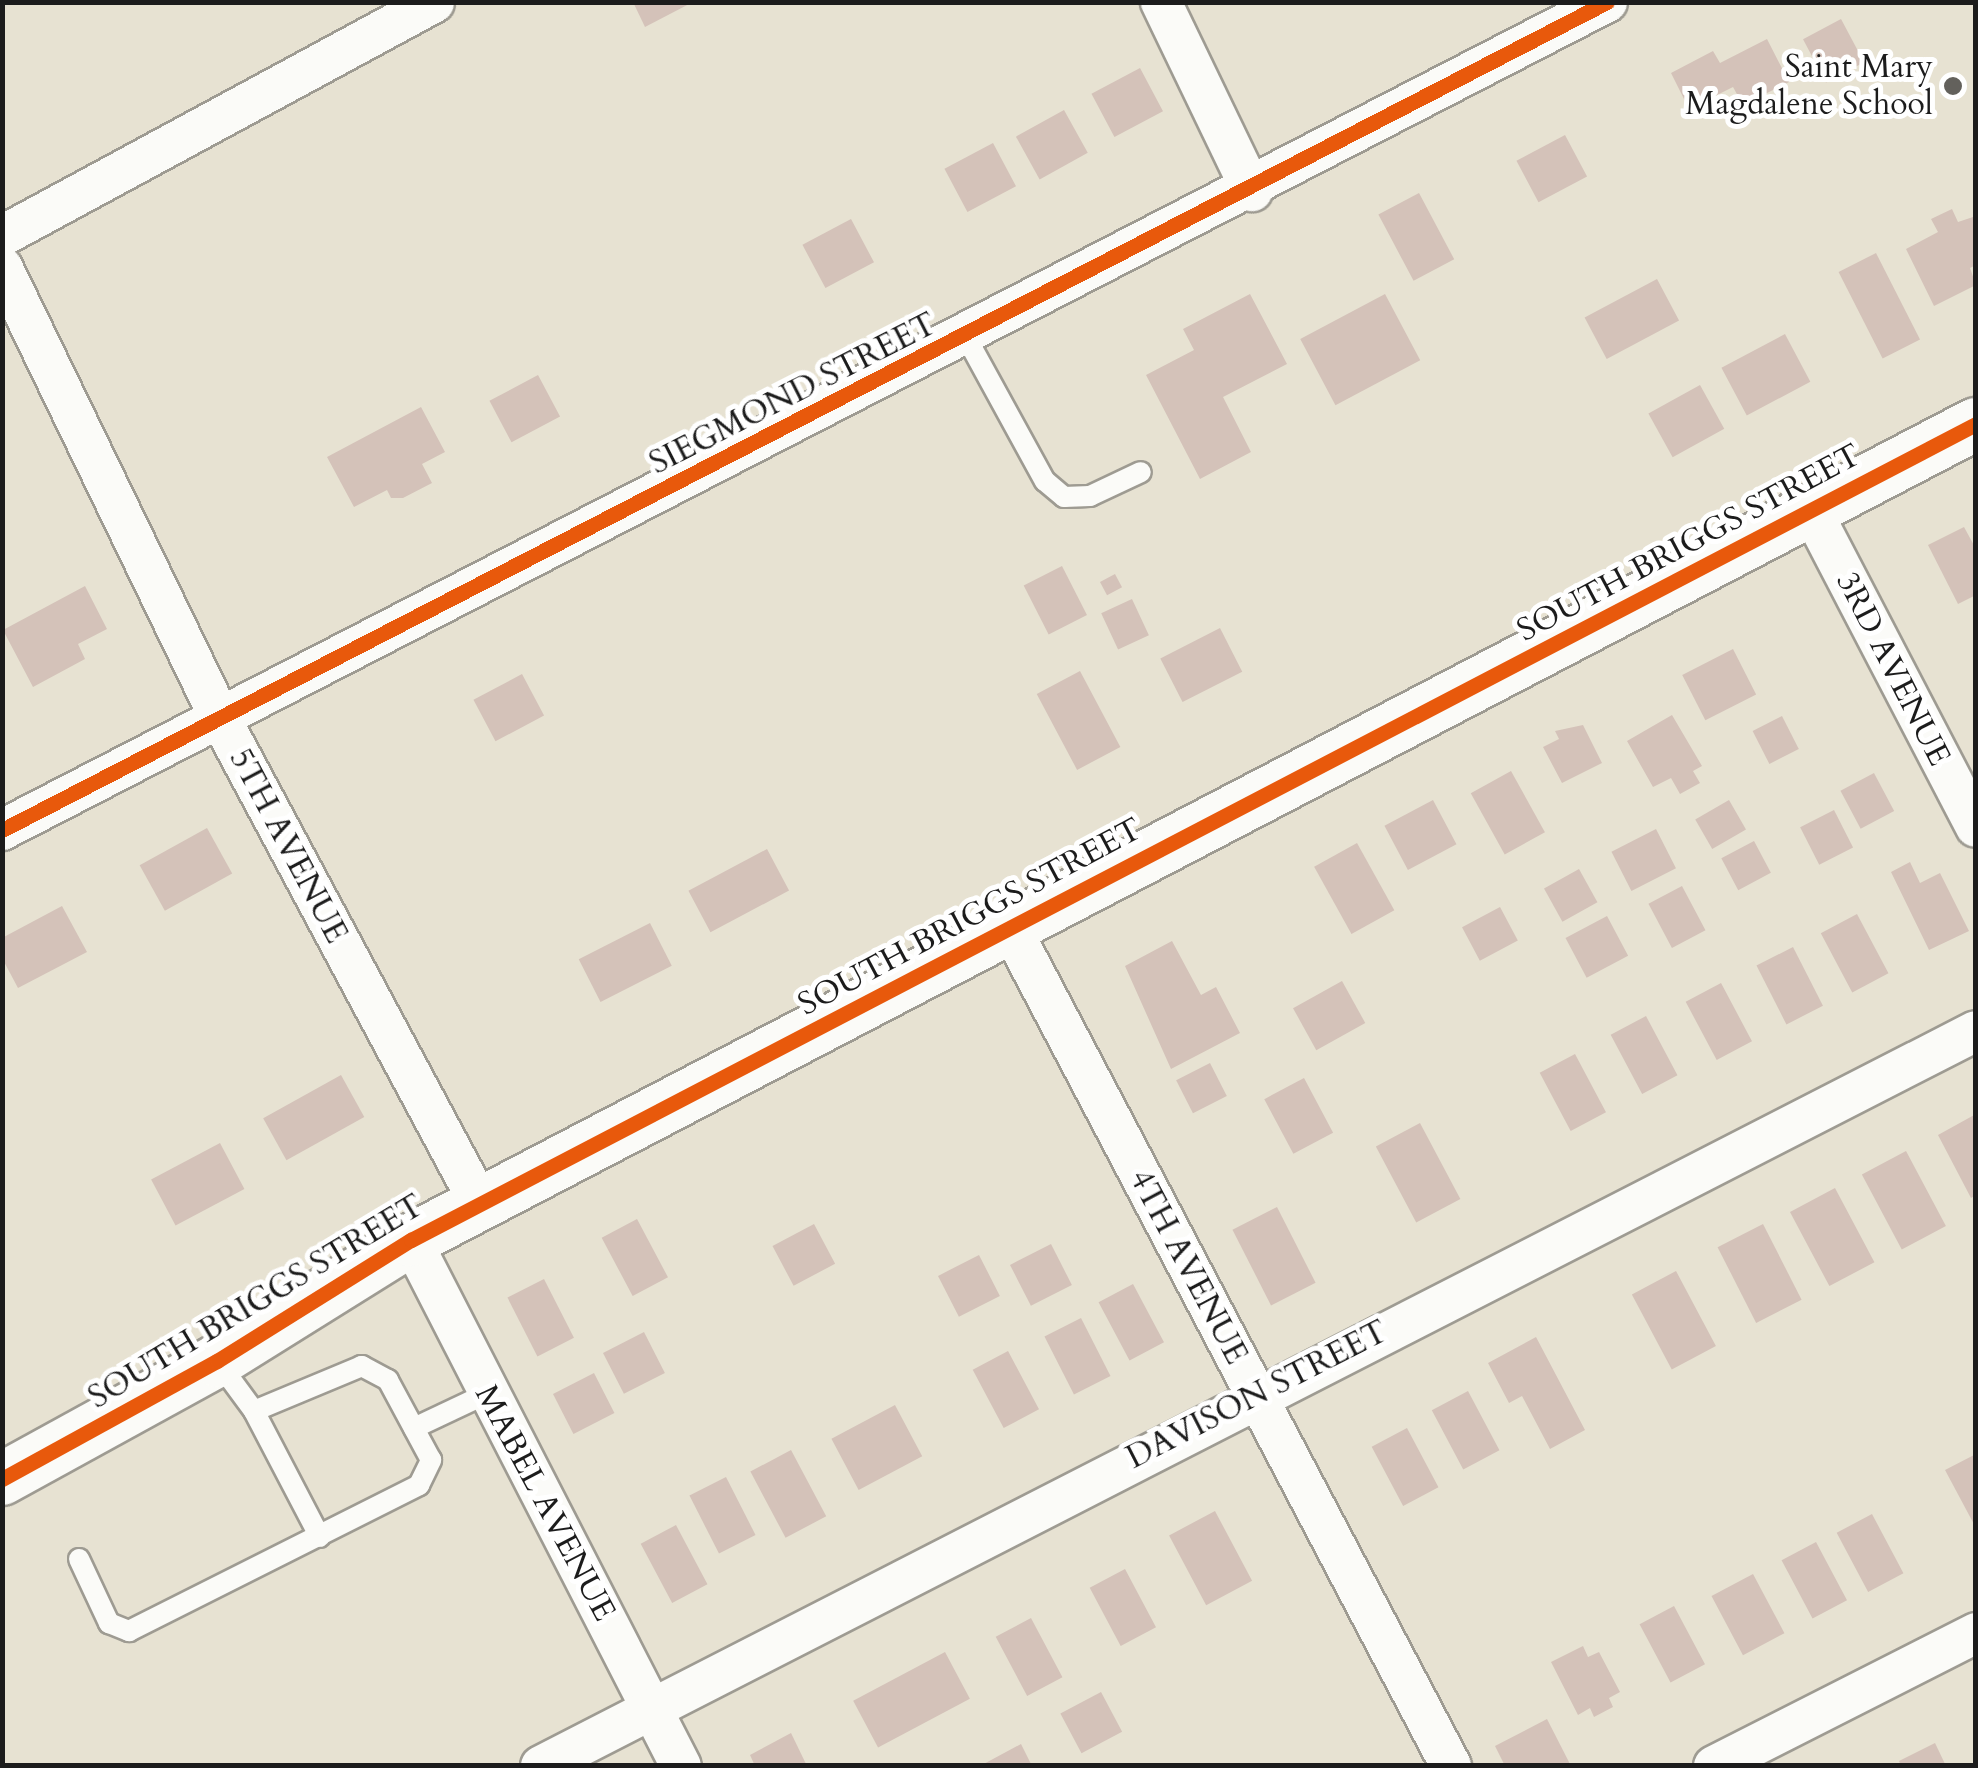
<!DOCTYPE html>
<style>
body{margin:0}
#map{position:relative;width:1978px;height:1768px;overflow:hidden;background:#e7e2d2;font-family:Cardo,serif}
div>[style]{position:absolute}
.building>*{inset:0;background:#d4c2b9;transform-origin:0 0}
.roads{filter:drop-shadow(2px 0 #9e9b92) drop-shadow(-2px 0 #9e9b92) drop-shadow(0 2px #9e9b92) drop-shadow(0 -2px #9e9b92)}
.service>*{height:20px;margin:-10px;padding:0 10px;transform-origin:10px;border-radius:10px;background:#fbfbf8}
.minor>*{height:40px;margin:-20px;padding:0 20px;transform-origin:20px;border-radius:20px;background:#fbfbf8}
.tertiary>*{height:52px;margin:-26px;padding:0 26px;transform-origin:26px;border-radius:26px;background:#fbfbf8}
.cycleway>*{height:15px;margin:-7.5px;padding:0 7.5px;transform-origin:7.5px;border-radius:7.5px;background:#e8590c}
.dots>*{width:28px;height:28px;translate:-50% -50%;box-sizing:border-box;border:5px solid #fff;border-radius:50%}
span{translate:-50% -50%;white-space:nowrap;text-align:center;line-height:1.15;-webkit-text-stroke:10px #fff;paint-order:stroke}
.poi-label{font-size:32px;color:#1c1c1c}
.right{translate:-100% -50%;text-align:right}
.street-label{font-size:32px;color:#1c1c1c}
.frame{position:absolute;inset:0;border:5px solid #1c1c1c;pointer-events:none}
</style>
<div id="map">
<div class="building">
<div style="clip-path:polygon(633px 2px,693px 2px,645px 27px)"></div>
<div style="left:1841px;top:19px;width:49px;height:43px;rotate:62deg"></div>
<div style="clip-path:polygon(1767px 39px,1789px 82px,1743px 105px,1733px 87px,1689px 109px,1671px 73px,1713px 51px,1720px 63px)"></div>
<div style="left:1140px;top:68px;width:49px;height:55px;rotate:62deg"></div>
<div style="left:1064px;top:110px;width:49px;height:55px;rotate:61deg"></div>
<div style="left:1565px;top:135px;width:47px;height:55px;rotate:62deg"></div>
<div style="left:993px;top:143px;width:49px;height:55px;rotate:62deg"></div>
<div style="left:1419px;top:193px;width:75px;height:46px;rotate:62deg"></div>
<div style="clip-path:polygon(1952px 209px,1958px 222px,1976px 216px,1976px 265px,1970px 268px,1976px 285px,1934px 306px,1906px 249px,1938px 232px,1931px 219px)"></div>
<div style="left:851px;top:219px;width:49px;height:55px;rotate:62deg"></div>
<div style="left:1876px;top:253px;width:97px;height:42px;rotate:63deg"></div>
<div style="left:1657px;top:279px;width:47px;height:82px;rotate:62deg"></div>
<div style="clip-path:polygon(1250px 294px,1287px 364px,1223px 397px,1251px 452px,1200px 479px,1146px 375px,1194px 350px,1183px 329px)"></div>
<div style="left:1385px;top:294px;width:75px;height:96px;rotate:62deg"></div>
<div style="left:1785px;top:334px;width:54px;height:72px;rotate:62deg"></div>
<div style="left:538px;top:375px;width:47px;height:55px;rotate:62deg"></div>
<div style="left:1700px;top:385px;width:50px;height:59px;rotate:61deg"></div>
<div style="clip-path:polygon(421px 407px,445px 452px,422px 464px,432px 483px,403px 498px,391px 498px,387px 490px,354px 507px,327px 457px)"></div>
<div style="clip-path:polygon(1964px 527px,1976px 549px,1976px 595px,1958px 604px,1928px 545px)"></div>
<div style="left:1062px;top:566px;width:55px;height:43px;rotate:63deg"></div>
<div style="left:1115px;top:574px;width:15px;height:17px;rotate:62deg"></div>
<div style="clip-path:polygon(85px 586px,107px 629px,78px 644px,85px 659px,33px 687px,3px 630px)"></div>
<div style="left:1132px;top:599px;width:40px;height:34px;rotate:65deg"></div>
<div style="left:1220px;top:628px;width:49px;height:67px;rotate:63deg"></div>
<div style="left:1733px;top:649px;width:51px;height:57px;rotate:63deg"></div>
<div style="left:1080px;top:671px;width:86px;height:49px;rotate:62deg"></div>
<div style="left:522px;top:674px;width:47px;height:55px;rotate:62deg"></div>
<div style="clip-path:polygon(1672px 715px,1702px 766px,1693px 771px,1700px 783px,1680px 794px,1671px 778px,1653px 787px,1627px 741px)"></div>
<div style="left:1782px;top:716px;width:37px;height:33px;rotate:63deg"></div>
<div style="clip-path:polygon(1583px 725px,1602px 763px,1562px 783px,1543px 747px,1559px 739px,1555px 731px)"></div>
<div style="left:1511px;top:771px;width:70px;height:46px;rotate:61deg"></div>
<div style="left:1874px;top:773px;width:43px;height:38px;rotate:62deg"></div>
<div style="left:1433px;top:800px;width:50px;height:55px;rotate:62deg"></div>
<div style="left:1729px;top:800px;width:34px;height:39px;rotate:60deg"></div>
<div style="left:1834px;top:810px;width:42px;height:38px;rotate:63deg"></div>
<div style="left:207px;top:828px;width:52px;height:77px;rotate:61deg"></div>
<div style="left:1656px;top:829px;width:44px;height:50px;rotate:63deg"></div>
<div style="left:1754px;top:841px;width:36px;height:37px;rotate:62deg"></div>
<div style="left:1357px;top:843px;width:77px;height:49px;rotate:61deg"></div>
<div style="left:767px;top:849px;width:47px;height:89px;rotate:62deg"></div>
<div style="clip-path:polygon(1910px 862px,1920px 883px,1940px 873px,1969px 931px,1929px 950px,1891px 872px)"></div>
<div style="left:1579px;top:869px;width:38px;height:40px;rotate:61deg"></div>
<div style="left:1682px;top:886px;width:50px;height:38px;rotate:62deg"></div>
<div style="clip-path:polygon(62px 906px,87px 952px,18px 988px,2px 958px,2px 938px)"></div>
<div style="left:1500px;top:907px;width:38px;height:43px;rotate:62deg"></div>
<div style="left:1857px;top:914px;width:67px;height:41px;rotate:62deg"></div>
<div style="left:1607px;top:916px;width:45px;height:47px;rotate:62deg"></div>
<div style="left:650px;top:923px;width:48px;height:80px;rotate:63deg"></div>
<div style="clip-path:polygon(1172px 941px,1201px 995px,1216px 987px,1240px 1033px,1171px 1069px,1125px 966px)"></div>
<div style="left:1793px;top:947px;width:66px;height:41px;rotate:63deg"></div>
<div style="left:1342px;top:981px;width:48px;height:56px;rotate:61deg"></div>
<div style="left:1721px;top:983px;width:66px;height:40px;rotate:62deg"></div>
<div style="left:1646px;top:1016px;width:67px;height:40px;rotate:62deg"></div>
<div style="left:1575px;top:1054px;width:66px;height:40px;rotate:62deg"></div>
<div style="left:1210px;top:1063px;width:37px;height:38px;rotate:63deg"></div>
<div style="left:341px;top:1075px;width:48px;height:89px;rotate:61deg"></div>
<div style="left:1304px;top:1078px;width:62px;height:45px;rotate:62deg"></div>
<div style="clip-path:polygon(1976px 1114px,1976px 1195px,1971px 1198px,1938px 1135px)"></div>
<div style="left:1420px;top:1123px;width:86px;height:50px;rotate:62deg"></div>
<div style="left:220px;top:1143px;width:52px;height:78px;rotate:62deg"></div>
<div style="left:1906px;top:1151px;width:85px;height:50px;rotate:62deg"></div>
<div style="left:1835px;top:1188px;width:84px;height:51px;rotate:62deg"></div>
<div style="left:1277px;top:1207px;width:85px;height:50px;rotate:63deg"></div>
<div style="left:637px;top:1219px;width:66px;height:40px;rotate:62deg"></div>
<div style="left:814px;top:1224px;width:45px;height:47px;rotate:62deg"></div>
<div style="left:1763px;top:1224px;width:85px;height:51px;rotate:63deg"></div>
<div style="left:1051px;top:1244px;width:46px;height:46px;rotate:63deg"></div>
<div style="left:979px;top:1255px;width:46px;height:46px;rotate:63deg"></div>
<div style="left:1676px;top:1271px;width:85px;height:50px;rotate:62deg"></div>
<div style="left:544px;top:1279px;width:66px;height:41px;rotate:63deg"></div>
<div style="left:1133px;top:1284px;width:66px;height:39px;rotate:62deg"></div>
<div style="left:1081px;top:1318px;width:65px;height:41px;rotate:63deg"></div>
<div style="left:644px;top:1332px;width:46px;height:46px;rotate:63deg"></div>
<div style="clip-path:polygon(1536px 1337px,1585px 1430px,1550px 1449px,1522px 1396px,1509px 1403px,1488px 1363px)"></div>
<div style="left:1008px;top:1351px;width:66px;height:40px;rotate:62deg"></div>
<div style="left:594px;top:1373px;width:45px;height:46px;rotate:63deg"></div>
<div style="left:1468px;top:1391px;width:67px;height:41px;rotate:62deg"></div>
<div style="left:895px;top:1405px;width:58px;height:72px;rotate:62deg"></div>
<div style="left:1407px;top:1428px;width:67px;height:40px;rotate:62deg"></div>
<div style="left:791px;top:1450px;width:75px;height:46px;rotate:62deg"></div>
<div style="clip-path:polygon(1976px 1454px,1976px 1528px,1945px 1470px)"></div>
<div style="left:726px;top:1477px;width:65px;height:41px;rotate:63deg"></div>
<div style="left:1215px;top:1511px;width:79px;height:52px;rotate:62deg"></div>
<div style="left:1872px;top:1514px;width:67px;height:40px;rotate:62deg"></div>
<div style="left:676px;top:1525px;width:67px;height:40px;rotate:62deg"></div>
<div style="left:1816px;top:1542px;width:66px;height:39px;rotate:62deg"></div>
<div style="left:1125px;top:1569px;width:66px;height:40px;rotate:62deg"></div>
<div style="left:1753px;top:1574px;width:67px;height:47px;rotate:62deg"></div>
<div style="left:1674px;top:1606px;width:66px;height:39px;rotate:62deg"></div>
<div style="left:1031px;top:1618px;width:67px;height:40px;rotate:62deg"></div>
<div style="clip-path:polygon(1583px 1646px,1588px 1657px,1599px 1652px,1620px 1692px,1609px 1698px,1613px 1707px,1594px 1717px,1590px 1708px,1578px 1715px,1551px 1662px)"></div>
<div style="left:945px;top:1652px;width:53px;height:104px;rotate:62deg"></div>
<div style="left:1101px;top:1692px;width:45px;height:46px;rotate:62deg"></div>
<div style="clip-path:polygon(1547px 1719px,1571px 1766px,1505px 1766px,1495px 1746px)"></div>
<div style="clip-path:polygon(791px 1733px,807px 1766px,755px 1766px,750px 1755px)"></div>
<div style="clip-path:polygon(1935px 1743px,1946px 1766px,1901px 1766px,1899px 1761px)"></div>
<div style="clip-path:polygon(1021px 1744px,1032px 1766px,980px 1766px)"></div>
</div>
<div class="roads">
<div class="service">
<div style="left:966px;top:337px;width:164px;rotate:61.3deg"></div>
<div style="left:1045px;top:481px;width:25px;rotate:40deg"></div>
<div style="left:1064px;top:497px;width:26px;rotate:-2deg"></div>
<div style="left:1090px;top:496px;width:56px;rotate:-25.2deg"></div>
<div style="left:218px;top:1362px;width:61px;rotate:53.7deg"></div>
<div style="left:254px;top:1411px;width:142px;rotate:62.4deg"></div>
<div style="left:414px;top:1428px;width:80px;rotate:-25.3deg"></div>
<div style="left:79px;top:1559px;width:71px;rotate:64.9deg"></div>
<div style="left:109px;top:1623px;width:22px;rotate:22deg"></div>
<div style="left:129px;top:1631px;width:325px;rotate:-26.7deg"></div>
<div style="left:419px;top:1485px;width:28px;rotate:-64deg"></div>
<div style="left:431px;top:1460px;width:91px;rotate:-118.3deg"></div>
<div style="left:388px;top:1380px;width:30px;rotate:-152deg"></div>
<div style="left:362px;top:1366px;width:117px;rotate:157.4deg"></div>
</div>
<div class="minor">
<div style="left:1161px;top:2px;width:210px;rotate:64.3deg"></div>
<div style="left:2px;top:236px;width:491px;rotate:-28.4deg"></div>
<div style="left:2px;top:267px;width:501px;rotate:64.2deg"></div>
<div style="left:220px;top:718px;width:551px;rotate:61.85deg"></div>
<div style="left:1811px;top:510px;width:357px;rotate:62.5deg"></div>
<div style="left:2px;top:830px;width:1806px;rotate:-27.29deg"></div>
<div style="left:1010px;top:927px;width:948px;rotate:62.27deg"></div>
<div style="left:411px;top:1240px;width:591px;rotate:62.83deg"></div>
<div style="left:541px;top:1766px;width:1612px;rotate:-27.12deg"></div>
<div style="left:1714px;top:1766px;width:294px;rotate:-26.9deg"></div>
</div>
<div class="tertiary">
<div style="left:2px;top:1479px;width:245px;rotate:-28.8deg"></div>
<div style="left:217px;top:1361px;width:229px;rotate:-32deg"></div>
<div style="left:411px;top:1240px;width:1765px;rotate:-27.54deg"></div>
</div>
</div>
<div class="cycleway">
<div style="left:2px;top:830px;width:1806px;rotate:-27.29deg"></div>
<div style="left:2px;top:1479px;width:245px;rotate:-28.8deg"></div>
<div style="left:217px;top:1361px;width:229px;rotate:-32deg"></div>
<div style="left:411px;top:1240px;width:1765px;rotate:-27.54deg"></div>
</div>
<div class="dots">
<div style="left:1953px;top:86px;background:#63615c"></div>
</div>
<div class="poi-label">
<span class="right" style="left:1933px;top:86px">Saint Mary<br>Magdalene School</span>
</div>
<div class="street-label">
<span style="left:793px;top:394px;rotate:-27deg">SIEGMOND STREET</span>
<span style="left:1689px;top:543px;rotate:-28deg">SOUTH BRIGGS STREET</span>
<span style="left:1893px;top:669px;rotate:63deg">3RD AVENUE</span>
<span style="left:288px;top:846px;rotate:62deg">5TH AVENUE</span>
<span style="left:970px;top:917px;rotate:-28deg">SOUTH BRIGGS STREET</span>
<span style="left:1188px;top:1267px;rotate:62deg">4TH AVENUE</span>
<span style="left:256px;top:1302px;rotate:-31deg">SOUTH BRIGGS STREET</span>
<span style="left:1257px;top:1395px;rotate:-27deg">DAVISON STREET</span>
<span style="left:545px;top:1503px;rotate:62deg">MABEL AVENUE</span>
</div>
<div class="frame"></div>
</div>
